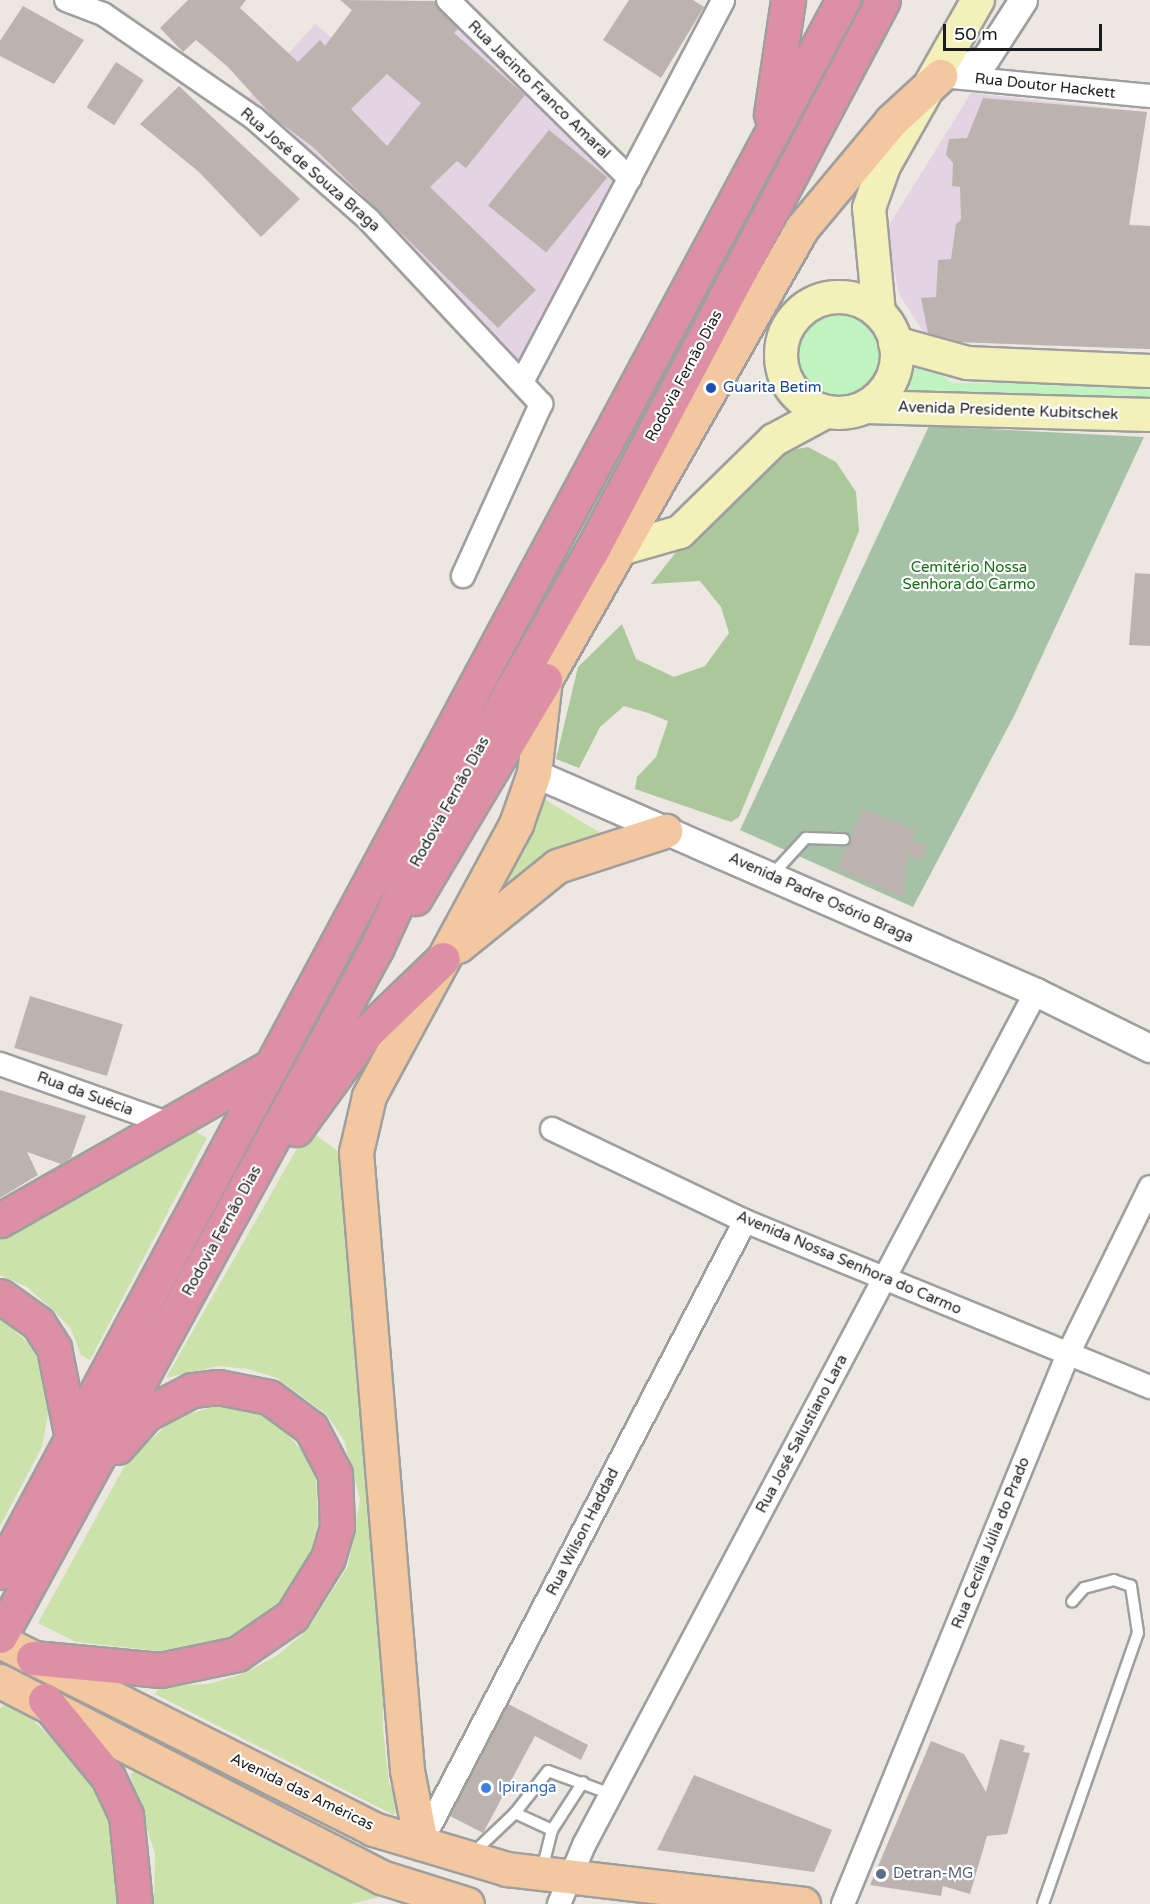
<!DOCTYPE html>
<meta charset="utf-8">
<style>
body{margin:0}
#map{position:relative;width:1150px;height:1904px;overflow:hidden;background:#ece7e1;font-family:"Varela Round",sans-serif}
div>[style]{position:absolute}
.industrial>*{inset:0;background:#e4d4e3}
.grass>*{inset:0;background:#cbe2ab}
.forest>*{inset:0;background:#abc89a}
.cemetery>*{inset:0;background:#a5c2a6}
.park>*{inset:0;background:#c1f3c1}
.round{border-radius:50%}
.building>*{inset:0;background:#bcb3af;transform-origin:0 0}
.roads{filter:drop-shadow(2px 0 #9f9f9f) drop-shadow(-2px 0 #9f9f9f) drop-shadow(0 2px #9f9f9f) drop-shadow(0 -2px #9f9f9f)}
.service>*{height:10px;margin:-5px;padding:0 5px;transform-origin:5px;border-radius:5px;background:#fff}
.minor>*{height:22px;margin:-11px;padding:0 11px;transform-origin:11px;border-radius:11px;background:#fff}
.tertiary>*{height:27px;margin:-13.5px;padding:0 13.5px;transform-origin:13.5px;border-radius:13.5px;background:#fff}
.secondary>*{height:32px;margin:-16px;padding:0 16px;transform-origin:16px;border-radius:16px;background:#f3f0b9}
.secondary>.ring{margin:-16px;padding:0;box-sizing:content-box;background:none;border:32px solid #f3f0b9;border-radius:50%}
.primary>*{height:33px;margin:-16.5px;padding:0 16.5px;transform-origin:16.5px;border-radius:16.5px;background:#f3c7a0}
.motorway>*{height:33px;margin:-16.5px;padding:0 16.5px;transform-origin:16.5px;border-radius:16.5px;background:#dd8fa5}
.dots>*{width:16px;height:16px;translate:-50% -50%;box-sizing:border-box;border:3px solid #fff;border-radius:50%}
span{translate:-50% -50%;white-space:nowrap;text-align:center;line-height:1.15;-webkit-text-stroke:4.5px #fff;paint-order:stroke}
.street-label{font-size:15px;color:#1b1b1b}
.transit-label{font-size:15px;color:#164399}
.left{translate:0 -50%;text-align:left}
.park-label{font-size:15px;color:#156e15}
.shop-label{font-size:15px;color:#366cbe}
.service-label{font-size:15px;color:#4e5e75}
.scale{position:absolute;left:943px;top:24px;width:159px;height:27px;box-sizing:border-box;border:3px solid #1b1b1b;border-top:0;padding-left:8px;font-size:18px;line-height:21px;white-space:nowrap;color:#1b1b1b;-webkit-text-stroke:4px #fff;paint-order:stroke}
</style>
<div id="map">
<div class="industrial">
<div style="clip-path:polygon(449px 1px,630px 179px,523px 380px,239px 108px,315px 24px,379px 76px)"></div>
<div style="clip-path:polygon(971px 93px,1147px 112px,1129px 224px,1150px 226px,1150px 349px,929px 341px,899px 294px,886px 230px)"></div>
</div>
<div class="grass">
<div style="clip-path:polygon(544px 799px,607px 837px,492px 902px)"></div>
<div style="clip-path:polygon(308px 1129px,340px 1153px,383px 1655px,383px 1729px,389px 1783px,399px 1805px,394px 1815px,155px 1694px,160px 1686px,209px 1684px,245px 1673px,278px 1655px,307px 1630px,348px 1566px,360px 1499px,344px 1440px,326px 1414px,277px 1378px,248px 1369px,218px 1366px,166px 1378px)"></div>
<div style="clip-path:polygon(195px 1131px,207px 1138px,90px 1360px,81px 1355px,71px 1329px,54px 1311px,27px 1287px,0 1275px,0 1230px)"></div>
<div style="clip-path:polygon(0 1317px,31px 1346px,48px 1382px,48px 1413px,42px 1447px,0 1526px)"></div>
<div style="clip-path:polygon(218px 1406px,261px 1414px,280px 1426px,308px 1458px,316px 1479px,318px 1523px,311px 1552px,279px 1602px,230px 1637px,159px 1651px,76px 1642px,38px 1623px,128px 1460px,176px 1417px)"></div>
<div style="clip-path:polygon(5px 1705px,29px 1716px,89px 1775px,113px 1828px,118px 1904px,0 1904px,0 1708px)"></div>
<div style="clip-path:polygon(139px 1769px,386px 1895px,350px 1904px,154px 1904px,155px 1854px,130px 1774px)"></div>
</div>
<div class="forest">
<div style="clip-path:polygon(808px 447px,836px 462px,856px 492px,859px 531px,739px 817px,731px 822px,635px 789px,637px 777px,656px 757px,668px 721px,648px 713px,624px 706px,600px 727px,579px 768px,556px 759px,578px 667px,622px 624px,636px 659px,674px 677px,705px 666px,729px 633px,721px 607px,700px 581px,651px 584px,688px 537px,780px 452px)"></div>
</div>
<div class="cemetery">
<div style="clip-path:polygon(929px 426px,1144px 437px,1015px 714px,913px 907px,740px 830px)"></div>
</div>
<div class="park">
<div class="round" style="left:796px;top:307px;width:94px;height:94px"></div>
<div style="clip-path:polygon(912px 356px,953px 383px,1150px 384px,1150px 417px,893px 404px)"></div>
</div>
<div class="building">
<div style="clip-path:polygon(evenodd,188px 0,246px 0,240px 8px,298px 62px,320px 40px,325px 46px,352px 10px,340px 0,435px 1px,458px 29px,454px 33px,525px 95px,466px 168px,457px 161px,430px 187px,536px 290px,498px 328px,313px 147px,275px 119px,228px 67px,196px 40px,183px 52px,160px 28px,188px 0,387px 74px,421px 103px,387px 146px,351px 109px,387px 74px)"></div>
<div style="clip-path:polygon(629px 0,693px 0,704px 7px,661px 78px,603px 40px)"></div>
<div style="clip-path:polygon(23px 6px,84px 40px,54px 84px,0 56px,0 41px)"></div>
<div style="left:116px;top:62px;width:33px;height:54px;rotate:33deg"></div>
<div style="clip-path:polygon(179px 86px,300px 199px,261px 237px,199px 172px,140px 124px)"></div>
<div style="clip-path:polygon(983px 98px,1147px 112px,1129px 225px,1150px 226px,1150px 349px,957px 342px,928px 333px,921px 298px,936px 297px,938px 260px,951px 259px,956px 224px,961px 220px,960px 187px,952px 186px,953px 163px,946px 155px,949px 139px,967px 138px)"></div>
<div style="left:549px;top:130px;width:75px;height:97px;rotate:39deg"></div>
<div style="clip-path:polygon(1135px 573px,1150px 574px,1150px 646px,1129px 645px)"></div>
<div style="clip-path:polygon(863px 809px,916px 830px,912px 841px,927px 845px,922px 861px,907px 855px,904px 898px,837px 869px)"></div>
<div style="left:30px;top:996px;width:97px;height:54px;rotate:17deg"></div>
<div style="clip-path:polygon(0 1090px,86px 1116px,71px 1158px,61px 1164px,27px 1152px,38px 1175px,0 1198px)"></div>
<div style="clip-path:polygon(508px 1704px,588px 1745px,581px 1760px,535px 1736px,483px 1833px,450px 1816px)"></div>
<div style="clip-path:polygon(1000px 1739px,1025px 1746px,1023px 1752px,1030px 1753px,1007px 1834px,987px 1836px,970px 1894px,943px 1886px,941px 1896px,870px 1885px,931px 1741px,964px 1754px,986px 1792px)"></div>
<div style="clip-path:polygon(694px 1775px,832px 1830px,814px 1872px,657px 1850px)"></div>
</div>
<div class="roads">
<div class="service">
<div style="left:771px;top:876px;width:52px;rotate:-47.4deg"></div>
<div style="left:806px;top:838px;width:38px;rotate:2deg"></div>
<div style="left:515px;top:1813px;width:53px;rotate:-51.8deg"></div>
<div style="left:548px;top:1771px;width:67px;rotate:20.1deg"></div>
<div style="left:552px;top:1830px;width:57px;rotate:-57.1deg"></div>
<div style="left:472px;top:1854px;width:59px;rotate:-43.6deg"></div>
<div style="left:515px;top:1813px;width:41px;rotate:24.7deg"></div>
<div style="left:552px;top:1830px;width:41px;rotate:104deg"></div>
<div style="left:1043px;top:1904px;width:287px;rotate:-70.7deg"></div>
<div style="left:1138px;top:1633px;width:48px;rotate:-98.5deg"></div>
<div style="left:1131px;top:1586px;width:18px;rotate:-161deg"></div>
<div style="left:1114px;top:1580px;width:31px;rotate:165deg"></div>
<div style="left:1084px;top:1588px;width:18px;rotate:131deg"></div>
</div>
<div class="minor">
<div style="left:66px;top:0;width:40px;rotate:21deg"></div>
<div style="left:103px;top:14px;width:185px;rotate:34.6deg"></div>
<div style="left:255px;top:119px;width:152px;rotate:41.5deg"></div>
<div style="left:369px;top:220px;width:252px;rotate:46.9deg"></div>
<div style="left:541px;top:404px;width:189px;rotate:114.4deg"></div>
<div style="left:448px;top:0;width:255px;rotate:44.5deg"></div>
<div style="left:942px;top:76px;width:209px;rotate:5.5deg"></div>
<div style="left:523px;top:380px;width:429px;rotate:-62.2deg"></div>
<div style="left:0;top:1064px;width:179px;rotate:19.5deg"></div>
<div style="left:552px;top:1129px;width:214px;rotate:25.5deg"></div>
<div style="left:745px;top:1221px;width:438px;rotate:22.3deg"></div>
<div style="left:421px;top:1843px;width:701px;rotate:-62.48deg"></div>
<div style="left:559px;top:1904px;width:64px;rotate:-67deg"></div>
<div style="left:584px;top:1845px;width:965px;rotate:-62.08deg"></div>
<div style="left:843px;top:1904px;width:594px;rotate:-67.75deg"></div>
<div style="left:1068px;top:1354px;width:186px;rotate:-63.8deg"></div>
</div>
<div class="tertiary">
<div style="left:940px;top:76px;width:48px;rotate:-20.7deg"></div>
<div style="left:985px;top:59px;width:70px;rotate:-57.2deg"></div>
<div style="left:534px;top:773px;width:548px;rotate:23.57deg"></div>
<div style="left:1036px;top:992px;width:127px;rotate:26.2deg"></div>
</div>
<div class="secondary">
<div class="ring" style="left:781px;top:297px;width:84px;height:84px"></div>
<div style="left:879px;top:313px;width:105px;rotate:-95.4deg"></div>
<div style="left:869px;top:208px;width:45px;rotate:-70.3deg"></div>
<div style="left:884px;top:166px;width:191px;rotate:-60.5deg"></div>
<div style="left:895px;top:343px;width:75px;rotate:15.5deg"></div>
<div style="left:967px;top:363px;width:183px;rotate:2.5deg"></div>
<div style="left:866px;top:407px;width:284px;rotate:1.6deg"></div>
<div style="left:620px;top:549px;width:62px;rotate:-15.8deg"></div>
<div style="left:680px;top:532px;width:132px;rotate:-44.4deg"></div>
<div style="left:774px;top:440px;width:59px;rotate:-28.3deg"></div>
</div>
<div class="primary">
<div style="left:458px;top:946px;width:127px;rotate:-38.9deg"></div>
<div style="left:557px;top:866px;width:114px;rotate:-18deg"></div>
<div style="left:0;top:1641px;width:418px;rotate:26.7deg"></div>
<div style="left:373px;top:1829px;width:140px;rotate:16.6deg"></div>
<div style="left:507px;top:1869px;width:298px;rotate:6.7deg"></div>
<div style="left:0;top:1681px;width:428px;rotate:27.2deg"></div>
<div style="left:381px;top:1877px;width:90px;rotate:17.4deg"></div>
<div style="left:421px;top:1843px;width:74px;rotate:-100.9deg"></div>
<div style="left:407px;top:1770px;width:620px;rotate:-94.72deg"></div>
<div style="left:356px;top:1152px;width:57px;rotate:-76.9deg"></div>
<div style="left:369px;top:1096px;width:309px;rotate:-61.6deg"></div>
<div style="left:516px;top:824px;width:54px;rotate:-70.6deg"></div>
<div style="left:534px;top:773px;width:94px;rotate:-83.3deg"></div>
<div style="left:545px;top:680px;width:520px;rotate:-60.38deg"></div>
<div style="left:802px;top:228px;width:139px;rotate:-50.2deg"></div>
<div style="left:891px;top:121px;width:67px;rotate:-42.6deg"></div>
</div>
<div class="motorway">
<div style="left:771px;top:114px;width:115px;rotate:-81.5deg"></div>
<div style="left:415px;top:898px;width:254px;rotate:-59.2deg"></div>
<div style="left:296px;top:1129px;width:117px;rotate:-54deg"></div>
<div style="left:365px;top:1034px;width:108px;rotate:-43.9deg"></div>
<div style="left:0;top:1220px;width:312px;rotate:-29.6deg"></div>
<div style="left:0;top:1296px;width:47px;rotate:35.4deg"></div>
<div style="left:38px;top:1323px;width:30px;rotate:57deg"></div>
<div style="left:54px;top:1348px;width:92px;rotate:78.7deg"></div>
<div style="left:0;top:1572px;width:1784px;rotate:-61.8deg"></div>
<div style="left:0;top:1636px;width:785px;rotate:-61.31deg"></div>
<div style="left:377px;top:947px;width:120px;rotate:-65.4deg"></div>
<div style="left:427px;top:838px;width:330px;rotate:-60.2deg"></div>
<div style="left:591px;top:552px;width:624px;rotate:-62.12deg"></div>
<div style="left:33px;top:1658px;width:128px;rotate:5.4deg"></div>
<div style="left:160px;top:1670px;width:79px;rotate:-11.7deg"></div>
<div style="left:237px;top:1654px;width:67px;rotate:-34.6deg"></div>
<div style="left:292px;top:1616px;width:68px;rotate:-58.2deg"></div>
<div style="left:328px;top:1558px;width:33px;rotate:-74deg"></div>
<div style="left:337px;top:1526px;width:52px;rotate:-92.2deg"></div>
<div style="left:335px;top:1474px;width:52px;rotate:-117.6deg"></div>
<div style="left:311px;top:1428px;width:52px;rotate:-143.6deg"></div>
<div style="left:269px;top:1397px;width:52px;rotate:-168.9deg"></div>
<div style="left:218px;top:1387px;width:26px;rotate:173deg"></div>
<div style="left:192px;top:1390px;width:52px;rotate:152.4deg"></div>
<div style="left:146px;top:1414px;width:44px;rotate:131.3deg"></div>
<div style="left:45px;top:1700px;width:99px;rotate:50.7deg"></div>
<div style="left:108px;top:1777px;width:42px;rotate:64.7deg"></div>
<div style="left:126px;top:1815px;width:89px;rotate:84.2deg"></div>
</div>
</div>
<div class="dots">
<div style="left:711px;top:388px;background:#1a4fb4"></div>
<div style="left:486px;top:1788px;background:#3f7fe0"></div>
<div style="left:881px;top:1874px;background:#5c6f8a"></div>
</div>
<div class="street-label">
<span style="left:1045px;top:86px;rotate:6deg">Rua Doutor Hackett</span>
<span style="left:539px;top:90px;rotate:44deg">Rua Jacinto Franco Amaral</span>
<span style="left:310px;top:170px;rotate:41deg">Rua José de Souza Braga</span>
<span style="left:684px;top:376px;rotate:-62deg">Rodovia Fernão Dias</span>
<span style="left:1008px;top:411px;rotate:2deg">Avenida Presidente Kubitschek</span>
<span style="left:450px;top:802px;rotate:-61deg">Rodovia Fernão Dias</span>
<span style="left:821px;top:898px;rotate:24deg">Avenida Padre Osório Braga</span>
<span style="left:85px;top:1094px;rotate:20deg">Rua da Suécia</span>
<span style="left:222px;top:1231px;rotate:-61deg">Rodovia Fernão Dias</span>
<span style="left:849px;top:1263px;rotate:23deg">Avenida Nossa Senhora do Carmo</span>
<span style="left:802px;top:1434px;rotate:-62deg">Rua José Salustiano Lara</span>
<span style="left:583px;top:1532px;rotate:-63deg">Rua Wilson Haddad</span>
<span style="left:991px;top:1543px;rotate:-68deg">Rua Cecília Júlia do Prado</span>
<span style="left:302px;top:1792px;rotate:26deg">Avenida das Américas</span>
</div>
<div class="transit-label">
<span class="left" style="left:723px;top:388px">Guarita Betim</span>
</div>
<div class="park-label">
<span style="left:969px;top:576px">Cemitério Nossa<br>Senhora do Carmo</span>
</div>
<div class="shop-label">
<span class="left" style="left:498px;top:1788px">Ipiranga</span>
</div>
<div class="service-label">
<span class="left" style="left:893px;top:1874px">Detran-MG</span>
</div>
<div class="scale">50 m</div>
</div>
